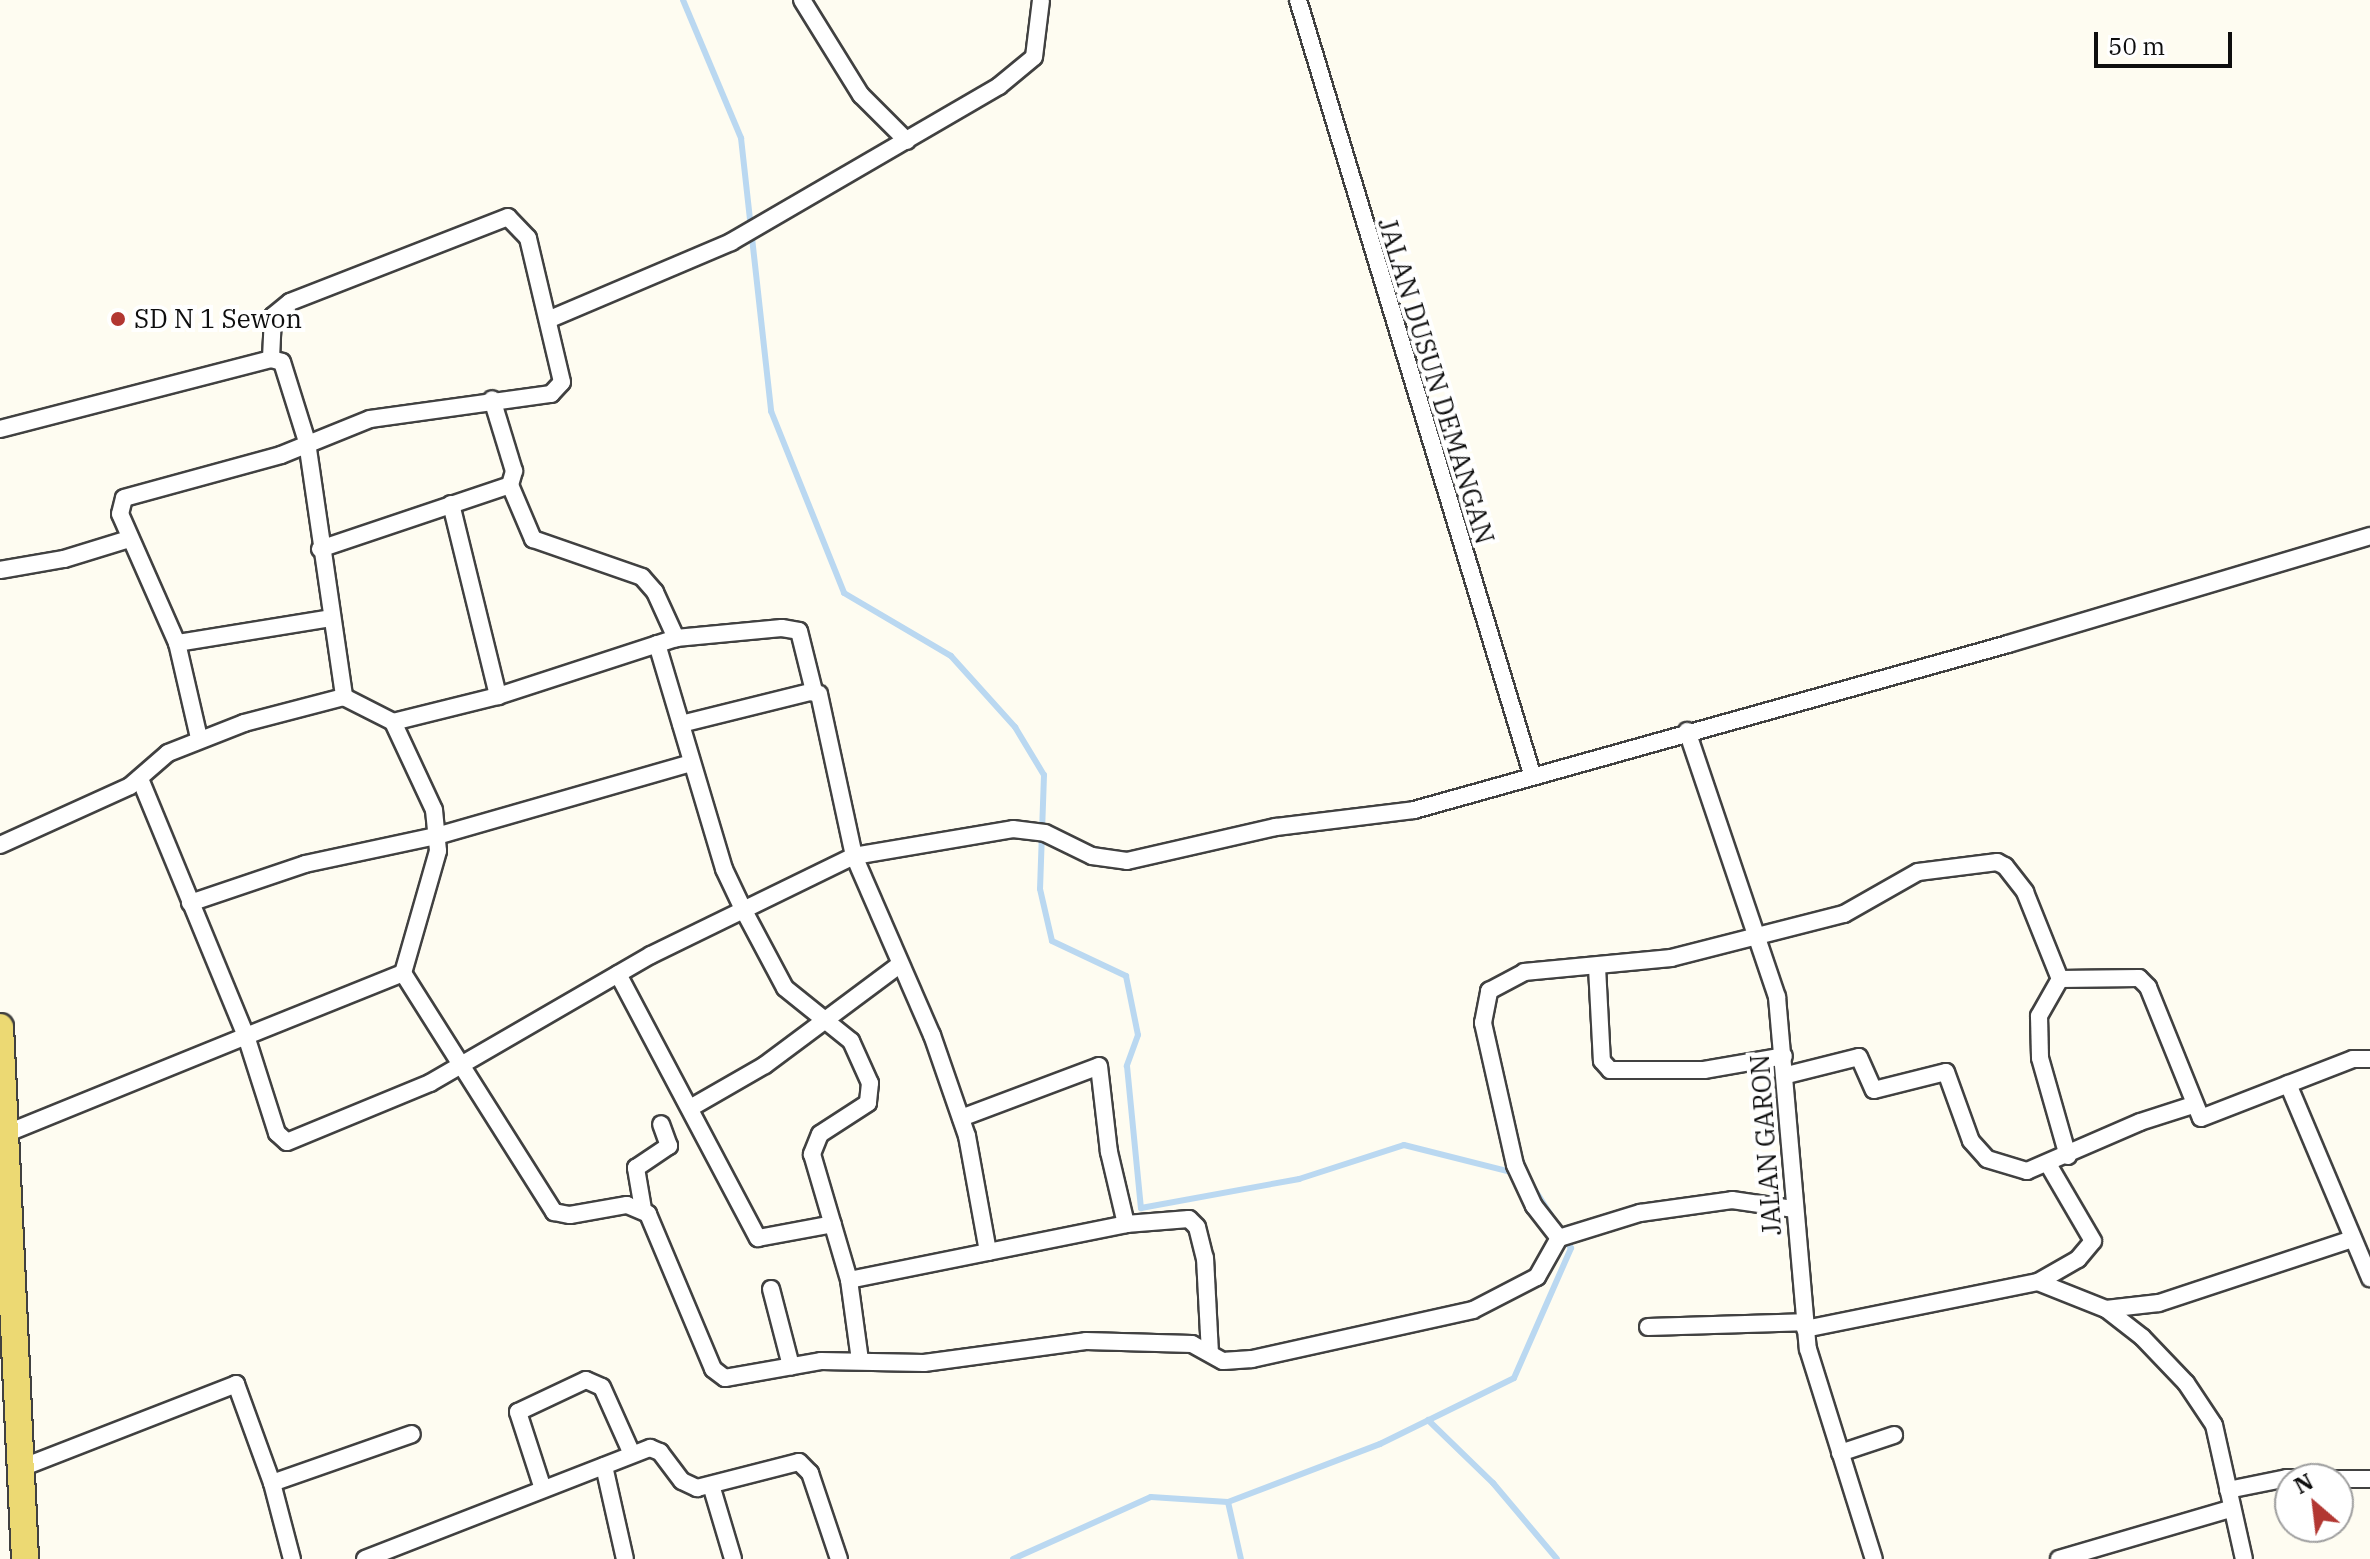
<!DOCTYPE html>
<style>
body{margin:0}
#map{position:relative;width:2370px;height:1559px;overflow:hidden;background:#fefcf1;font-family:"IBM Plex Serif",serif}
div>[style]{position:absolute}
.stream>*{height:6px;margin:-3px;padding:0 3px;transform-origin:3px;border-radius:3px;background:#bad8f1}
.roads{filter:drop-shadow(2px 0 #414141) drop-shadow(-2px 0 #414141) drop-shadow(0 2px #414141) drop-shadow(0 -2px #414141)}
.street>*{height:16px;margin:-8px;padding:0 8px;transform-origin:8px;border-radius:8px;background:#fff}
.primary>*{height:26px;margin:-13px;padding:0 13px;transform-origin:13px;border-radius:13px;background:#ecd973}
.dots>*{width:22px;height:22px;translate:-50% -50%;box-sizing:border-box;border:4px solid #fff;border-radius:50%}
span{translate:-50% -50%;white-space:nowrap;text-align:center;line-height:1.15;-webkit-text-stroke:8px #fff;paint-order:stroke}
.poi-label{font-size:26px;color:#0e0e0e}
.left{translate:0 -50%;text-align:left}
.street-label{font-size:26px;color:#0e0e0e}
.north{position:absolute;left:2274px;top:1463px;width:80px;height:80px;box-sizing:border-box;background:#fff;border:2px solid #9f9f9f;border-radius:50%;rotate:332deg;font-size:22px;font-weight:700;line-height:32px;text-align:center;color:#0e0e0e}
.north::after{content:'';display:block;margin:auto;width:28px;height:36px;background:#b23732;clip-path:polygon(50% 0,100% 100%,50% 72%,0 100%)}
.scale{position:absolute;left:2094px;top:32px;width:138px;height:36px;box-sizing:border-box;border:4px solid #0e0e0e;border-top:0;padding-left:10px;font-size:24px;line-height:28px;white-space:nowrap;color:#0e0e0e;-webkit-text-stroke:6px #fff;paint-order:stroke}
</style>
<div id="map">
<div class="stream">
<div style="left:683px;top:0;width:150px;rotate:67.2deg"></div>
<div style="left:741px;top:138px;width:275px;rotate:83.7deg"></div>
<div style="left:771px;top:411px;width:196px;rotate:68.1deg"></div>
<div style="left:844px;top:593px;width:124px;rotate:30.5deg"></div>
<div style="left:951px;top:656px;width:96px;rotate:48deg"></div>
<div style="left:1015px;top:727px;width:56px;rotate:58.9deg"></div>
<div style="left:1044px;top:775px;width:114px;rotate:92deg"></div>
<div style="left:1040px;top:889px;width:53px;rotate:77deg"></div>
<div style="left:1052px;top:941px;width:82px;rotate:25.3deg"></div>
<div style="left:1126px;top:976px;width:60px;rotate:78.5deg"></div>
<div style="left:1138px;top:1035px;width:33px;rotate:110deg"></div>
<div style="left:1127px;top:1066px;width:143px;rotate:84.4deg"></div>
<div style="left:1141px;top:1208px;width:161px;rotate:-10.4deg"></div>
<div style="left:1299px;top:1179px;width:110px;rotate:-17.9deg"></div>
<div style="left:1404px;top:1145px;width:114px;rotate:14.2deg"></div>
<div style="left:1526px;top:1176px;width:52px;rotate:57.5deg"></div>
<div style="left:1428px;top:1420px;width:91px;rotate:44.1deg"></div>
<div style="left:1493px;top:1483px;width:99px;rotate:49.9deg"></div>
<div style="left:1228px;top:1502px;width:58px;rotate:77.2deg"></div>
<div style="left:1013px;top:1559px;width:151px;rotate:-24.2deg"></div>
<div style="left:1151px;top:1497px;width:77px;rotate:3.7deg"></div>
<div style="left:1228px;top:1502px;width:163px;rotate:-20.9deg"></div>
<div style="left:1380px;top:1444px;width:149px;rotate:-26.2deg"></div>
<div style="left:1514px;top:1378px;width:142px;rotate:-66.3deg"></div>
<div style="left:1571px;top:1248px;width:10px;rotate:-127deg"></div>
</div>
<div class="roads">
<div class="street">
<div style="left:802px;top:0;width:112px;rotate:58.2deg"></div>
<div style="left:861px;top:95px;width:65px;rotate:45deg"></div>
<div style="left:1298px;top:0;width:809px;rotate:73.18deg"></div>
<div style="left:550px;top:319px;width:197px;rotate:-23deg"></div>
<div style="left:731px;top:242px;width:310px;rotate:-30.2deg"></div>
<div style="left:999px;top:86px;width:45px;rotate:-39.6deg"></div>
<div style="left:1034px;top:57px;width:57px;rotate:-83deg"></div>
<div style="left:0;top:429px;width:280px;rotate:-14.5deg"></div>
<div style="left:271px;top:359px;width:11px;rotate:15deg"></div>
<div style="left:282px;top:362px;width:84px;rotate:72.6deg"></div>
<div style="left:307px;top:442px;width:258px;rotate:81.7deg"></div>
<div style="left:510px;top:485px;width:59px;rotate:66.9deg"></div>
<div style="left:533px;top:539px;width:115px;rotate:19.2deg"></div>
<div style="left:642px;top:577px;width:20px;rotate:49deg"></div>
<div style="left:655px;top:592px;width:51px;rotate:65.5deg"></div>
<div style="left:451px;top:504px;width:198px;rotate:76.2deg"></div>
<div style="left:320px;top:549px;width:200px;rotate:-18.6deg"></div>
<div style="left:510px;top:485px;width:15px;rotate:-74deg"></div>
<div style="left:514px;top:471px;width:75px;rotate:-107deg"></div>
<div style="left:0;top:570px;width:65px;rotate:-9.8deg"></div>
<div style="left:64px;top:559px;width:68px;rotate:-17.1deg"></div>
<div style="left:177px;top:643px;width:157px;rotate:-9.2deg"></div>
<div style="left:657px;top:644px;width:235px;rotate:73.4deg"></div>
<div style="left:724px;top:869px;width:44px;rotate:64.6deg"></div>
<div style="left:743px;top:909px;width:89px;rotate:62deg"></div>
<div style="left:785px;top:988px;width:85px;rotate:38.8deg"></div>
<div style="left:851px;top:1041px;width:46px;rotate:65.7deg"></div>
<div style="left:870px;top:1083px;width:20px;rotate:96deg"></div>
<div style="left:868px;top:1103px;width:57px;rotate:147.1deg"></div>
<div style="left:820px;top:1134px;width:22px;rotate:112deg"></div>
<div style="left:812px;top:1154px;width:131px;rotate:73.6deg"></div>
<div style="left:849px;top:1280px;width:81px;rotate:82.2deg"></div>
<div style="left:393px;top:722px;width:108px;rotate:-13.9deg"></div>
<div style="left:498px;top:696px;width:187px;rotate:-18deg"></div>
<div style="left:676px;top:638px;width:106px;rotate:-5.4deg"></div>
<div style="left:782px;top:628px;width:17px;rotate:10deg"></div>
<div style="left:799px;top:631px;width:62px;rotate:76deg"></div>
<div style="left:681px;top:724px;width:133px;rotate:-13.9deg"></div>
<div style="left:810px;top:692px;width:9px;rotate:13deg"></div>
<div style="left:819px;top:694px;width:166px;rotate:77.8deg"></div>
<div style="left:854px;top:856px;width:195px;rotate:66.5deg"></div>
<div style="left:932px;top:1035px;width:107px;rotate:70.9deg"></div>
<div style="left:967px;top:1136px;width:118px;rotate:79.7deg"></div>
<div style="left:1687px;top:731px;width:281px;rotate:71.3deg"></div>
<div style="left:1777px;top:997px;width:353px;rotate:85deg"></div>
<div style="left:1808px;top:1349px;width:220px;rotate:72.6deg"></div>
<div style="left:199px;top:738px;width:98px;rotate:-103deg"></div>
<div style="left:177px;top:643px;width:141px;rotate:-113.8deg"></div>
<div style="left:120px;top:514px;width:16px;rotate:-76deg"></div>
<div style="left:124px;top:498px;width:163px;rotate:-15.3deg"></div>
<div style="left:281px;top:455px;width:96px;rotate:-22deg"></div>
<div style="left:370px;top:419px;width:183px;rotate:-7.9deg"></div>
<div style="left:551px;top:394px;width:16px;rotate:-47deg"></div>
<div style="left:562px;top:382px;width:148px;rotate:-103.3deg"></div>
<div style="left:528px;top:238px;width:29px;rotate:-134deg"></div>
<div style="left:508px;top:217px;width:234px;rotate:158.7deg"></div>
<div style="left:290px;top:302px;width:22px;rotate:141deg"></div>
<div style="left:273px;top:316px;width:43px;rotate:92.7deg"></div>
<div style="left:0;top:845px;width:143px;rotate:-24.4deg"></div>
<div style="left:130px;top:786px;width:50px;rotate:-41deg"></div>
<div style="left:168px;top:753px;width:82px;rotate:-21.5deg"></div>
<div style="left:244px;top:723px;width:103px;rotate:-14.6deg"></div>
<div style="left:344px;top:697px;width:55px;rotate:27deg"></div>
<div style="left:393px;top:722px;width:97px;rotate:65deg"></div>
<div style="left:434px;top:810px;width:41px;rotate:84.4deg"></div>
<div style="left:438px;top:851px;width:127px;rotate:106deg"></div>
<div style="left:403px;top:973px;width:169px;rotate:158.1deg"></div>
<div style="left:246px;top:1036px;width:102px;rotate:72.3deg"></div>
<div style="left:277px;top:1133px;width:13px;rotate:42deg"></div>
<div style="left:287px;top:1142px;width:155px;rotate:-22.4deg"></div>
<div style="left:430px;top:1083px;width:255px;rotate:-30.1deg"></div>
<div style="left:651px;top:955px;width:226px;rotate:-26deg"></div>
<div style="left:854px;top:856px;width:161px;rotate:-9.6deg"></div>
<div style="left:1013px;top:829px;width:32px;rotate:7deg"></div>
<div style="left:1045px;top:833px;width:52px;rotate:26.1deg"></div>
<div style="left:1092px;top:856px;width:35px;rotate:8deg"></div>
<div style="left:1127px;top:861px;width:153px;rotate:-12.9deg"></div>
<div style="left:1276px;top:827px;width:139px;rotate:-7deg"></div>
<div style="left:1414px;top:810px;width:617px;rotate:-15.61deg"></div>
<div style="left:2008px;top:644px;width:378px;rotate:-16.6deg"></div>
<div style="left:190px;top:903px;width:121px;rotate:-18.7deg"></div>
<div style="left:305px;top:864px;width:138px;rotate:-12.1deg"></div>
<div style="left:440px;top:835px;width:261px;rotate:-16deg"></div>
<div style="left:1597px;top:967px;width:94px;rotate:87deg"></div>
<div style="left:1602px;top:1061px;width:12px;rotate:48deg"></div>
<div style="left:1610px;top:1070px;width:94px"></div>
<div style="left:1704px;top:1070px;width:81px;rotate:-9.9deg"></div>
<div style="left:403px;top:973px;width:283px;rotate:57.7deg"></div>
<div style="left:554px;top:1212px;width:16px;rotate:11deg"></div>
<div style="left:570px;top:1215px;width:58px;rotate:-10deg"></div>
<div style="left:627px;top:1205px;width:23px;rotate:23deg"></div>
<div style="left:648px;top:1214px;width:168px;rotate:67.2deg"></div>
<div style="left:713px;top:1369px;width:15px;rotate:37deg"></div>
<div style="left:725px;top:1378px;width:97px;rotate:-10deg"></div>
<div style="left:821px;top:1361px;width:103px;rotate:1.1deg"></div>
<div style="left:924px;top:1363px;width:163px;rotate:-7.7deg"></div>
<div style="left:1086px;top:1341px;width:106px;rotate:1.6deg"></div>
<div style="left:1192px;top:1344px;width:35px;rotate:29deg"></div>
<div style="left:1223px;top:1361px;width:29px;rotate:-4deg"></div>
<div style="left:1252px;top:1359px;width:226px;rotate:-12.5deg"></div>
<div style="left:1473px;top:1310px;width:72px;rotate:-27.3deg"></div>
<div style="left:1537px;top:1277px;width:45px;rotate:-60.6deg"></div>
<div style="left:1559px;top:1238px;width:85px;rotate:-17.2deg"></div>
<div style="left:1640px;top:1213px;width:93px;rotate:-8deg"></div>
<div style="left:1732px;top:1200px;width:63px;rotate:8.3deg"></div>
<div style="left:618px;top:974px;width:299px;rotate:62.1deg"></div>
<div style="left:758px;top:1238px;width:76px;rotate:-10.6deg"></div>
<div style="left:2060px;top:979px;width:43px;rotate:119.6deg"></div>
<div style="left:2039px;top:1016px;width:42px;rotate:88.6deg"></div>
<div style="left:2040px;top:1058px;width:102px;rotate:74.1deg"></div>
<div style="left:1787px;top:1075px;width:74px;rotate:-14deg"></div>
<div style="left:1859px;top:1057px;width:36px;rotate:66deg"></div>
<div style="left:1874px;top:1090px;width:74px;rotate:-14deg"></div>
<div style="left:1946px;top:1072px;width:73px;rotate:70.1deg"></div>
<div style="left:1971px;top:1141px;width:24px;rotate:48deg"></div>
<div style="left:1987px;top:1159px;width:42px;rotate:16.7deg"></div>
<div style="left:2027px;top:1171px;width:123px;rotate:-23.4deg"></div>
<div style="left:2140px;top:1122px;width:56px;rotate:-17.8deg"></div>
<div style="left:2288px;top:1084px;width:211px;rotate:67.1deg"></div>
<div style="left:692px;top:1107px;width:84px;rotate:-29.9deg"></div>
<div style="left:765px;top:1065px;width:166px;rotate:-36.7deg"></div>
<div style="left:961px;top:1118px;width:147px;rotate:-20.6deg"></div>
<div style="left:1099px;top:1066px;width:87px;rotate:83.4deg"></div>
<div style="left:1109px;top:1152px;width:74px;rotate:76.7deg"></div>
<div style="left:5px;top:1134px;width:260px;rotate:-22.1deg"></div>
<div style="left:246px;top:1036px;width:278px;rotate:-112.4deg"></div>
<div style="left:643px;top:1209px;width:42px;rotate:-99.7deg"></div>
<div style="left:636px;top:1168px;width:40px;rotate:-34deg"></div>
<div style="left:669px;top:1146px;width:23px;rotate:-110deg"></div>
<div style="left:1559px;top:1238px;width:41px;rotate:-128deg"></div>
<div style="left:1534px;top:1206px;width:45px;rotate:-114.9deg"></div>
<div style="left:1515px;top:1165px;width:146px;rotate:-102.7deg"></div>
<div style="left:1483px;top:1023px;width:33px;rotate:-79deg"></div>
<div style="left:1489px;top:991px;width:40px;rotate:-28deg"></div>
<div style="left:1524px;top:972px;width:148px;rotate:-5.4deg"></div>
<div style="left:1671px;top:958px;width:179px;rotate:-14.3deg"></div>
<div style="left:1844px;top:914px;width:85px;rotate:-29.6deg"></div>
<div style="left:1918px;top:872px;width:80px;rotate:-7.2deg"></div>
<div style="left:1997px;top:862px;width:9px;rotate:27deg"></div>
<div style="left:2005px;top:866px;width:33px;rotate:52deg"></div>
<div style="left:2025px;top:892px;width:94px;rotate:68.1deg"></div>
<div style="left:2060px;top:979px;width:79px;rotate:-0.7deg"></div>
<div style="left:2139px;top:978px;width:13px;rotate:45deg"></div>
<div style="left:2148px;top:987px;width:141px;rotate:68deg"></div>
<div style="left:2201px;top:1118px;width:163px;rotate:-21.2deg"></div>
<div style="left:2353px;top:1059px;width:17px"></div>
<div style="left:849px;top:1280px;width:283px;rotate:-11.4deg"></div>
<div style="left:1126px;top:1224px;width:63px;rotate:-4.5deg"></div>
<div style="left:1189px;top:1219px;width:11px;rotate:45deg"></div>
<div style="left:1197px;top:1227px;width:32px;rotate:76deg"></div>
<div style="left:1205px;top:1258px;width:94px;rotate:87deg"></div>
<div style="left:2038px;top:1282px;width:46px;rotate:-29.9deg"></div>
<div style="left:2078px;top:1259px;width:23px;rotate:-50deg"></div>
<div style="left:2093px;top:1241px;width:89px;rotate:-120.3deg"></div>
<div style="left:771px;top:1289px;width:80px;rotate:75.4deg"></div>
<div style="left:2106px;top:1309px;width:46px;rotate:37.9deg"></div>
<div style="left:2142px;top:1337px;width:64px;rotate:46.3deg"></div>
<div style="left:2186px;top:1383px;width:50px;rotate:56.3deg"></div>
<div style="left:2214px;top:1425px;width:137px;rotate:77.4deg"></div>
<div style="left:1648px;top:1327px;width:155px;rotate:-1.8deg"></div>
<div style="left:1805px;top:1329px;width:238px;rotate:-11.4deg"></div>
<div style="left:2038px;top:1282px;width:73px;rotate:21.7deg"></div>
<div style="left:2106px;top:1309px;width:53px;rotate:-6.5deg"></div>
<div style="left:2159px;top:1303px;width:204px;rotate:-18.3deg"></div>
<div style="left:1840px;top:1453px;width:57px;rotate:-18.4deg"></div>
<div style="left:604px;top:1466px;width:95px;rotate:77.3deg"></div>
<div style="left:21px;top:1468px;width:231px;rotate:-21.3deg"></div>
<div style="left:236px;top:1384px;width:105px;rotate:70deg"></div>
<div style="left:272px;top:1483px;width:79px;rotate:75.3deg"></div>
<div style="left:272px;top:1483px;width:148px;rotate:-19.3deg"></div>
<div style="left:711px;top:1485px;width:77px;rotate:73.4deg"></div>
<div style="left:543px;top:1489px;width:81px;rotate:-108deg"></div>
<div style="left:518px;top:1412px;width:75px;rotate:-25.2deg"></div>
<div style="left:586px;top:1380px;width:17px;rotate:24deg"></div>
<div style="left:602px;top:1387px;width:73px;rotate:65.9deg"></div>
<div style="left:2228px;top:1490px;width:60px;rotate:-11.5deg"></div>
<div style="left:2287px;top:1478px;width:83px;rotate:0.7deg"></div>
<div style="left:365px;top:1559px;width:306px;rotate:-21.3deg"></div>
<div style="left:650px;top:1448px;width:11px;rotate:22deg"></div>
<div style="left:660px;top:1452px;width:36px;rotate:53deg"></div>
<div style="left:682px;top:1481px;width:17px;rotate:25deg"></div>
<div style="left:697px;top:1488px;width:105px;rotate:-14.3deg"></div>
<div style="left:799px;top:1462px;width:16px;rotate:45deg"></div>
<div style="left:810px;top:1473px;width:91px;rotate:71.4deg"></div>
<div style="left:2059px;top:1559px;width:178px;rotate:-16.3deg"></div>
</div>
<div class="primary">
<div style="left:0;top:1027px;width:533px;rotate:87.31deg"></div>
</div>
</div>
<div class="dots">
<div style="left:118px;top:319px;background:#b23732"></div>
</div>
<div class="poi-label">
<span class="left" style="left:134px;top:319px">SD N 1 Sewon</span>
</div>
<div class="street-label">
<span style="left:1436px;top:381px;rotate:73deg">JALAN DUSUN DEMANGAN</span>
<span style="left:1766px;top:1145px;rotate:-94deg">JALAN GARON</span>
</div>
<div class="north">N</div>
<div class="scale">50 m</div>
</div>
